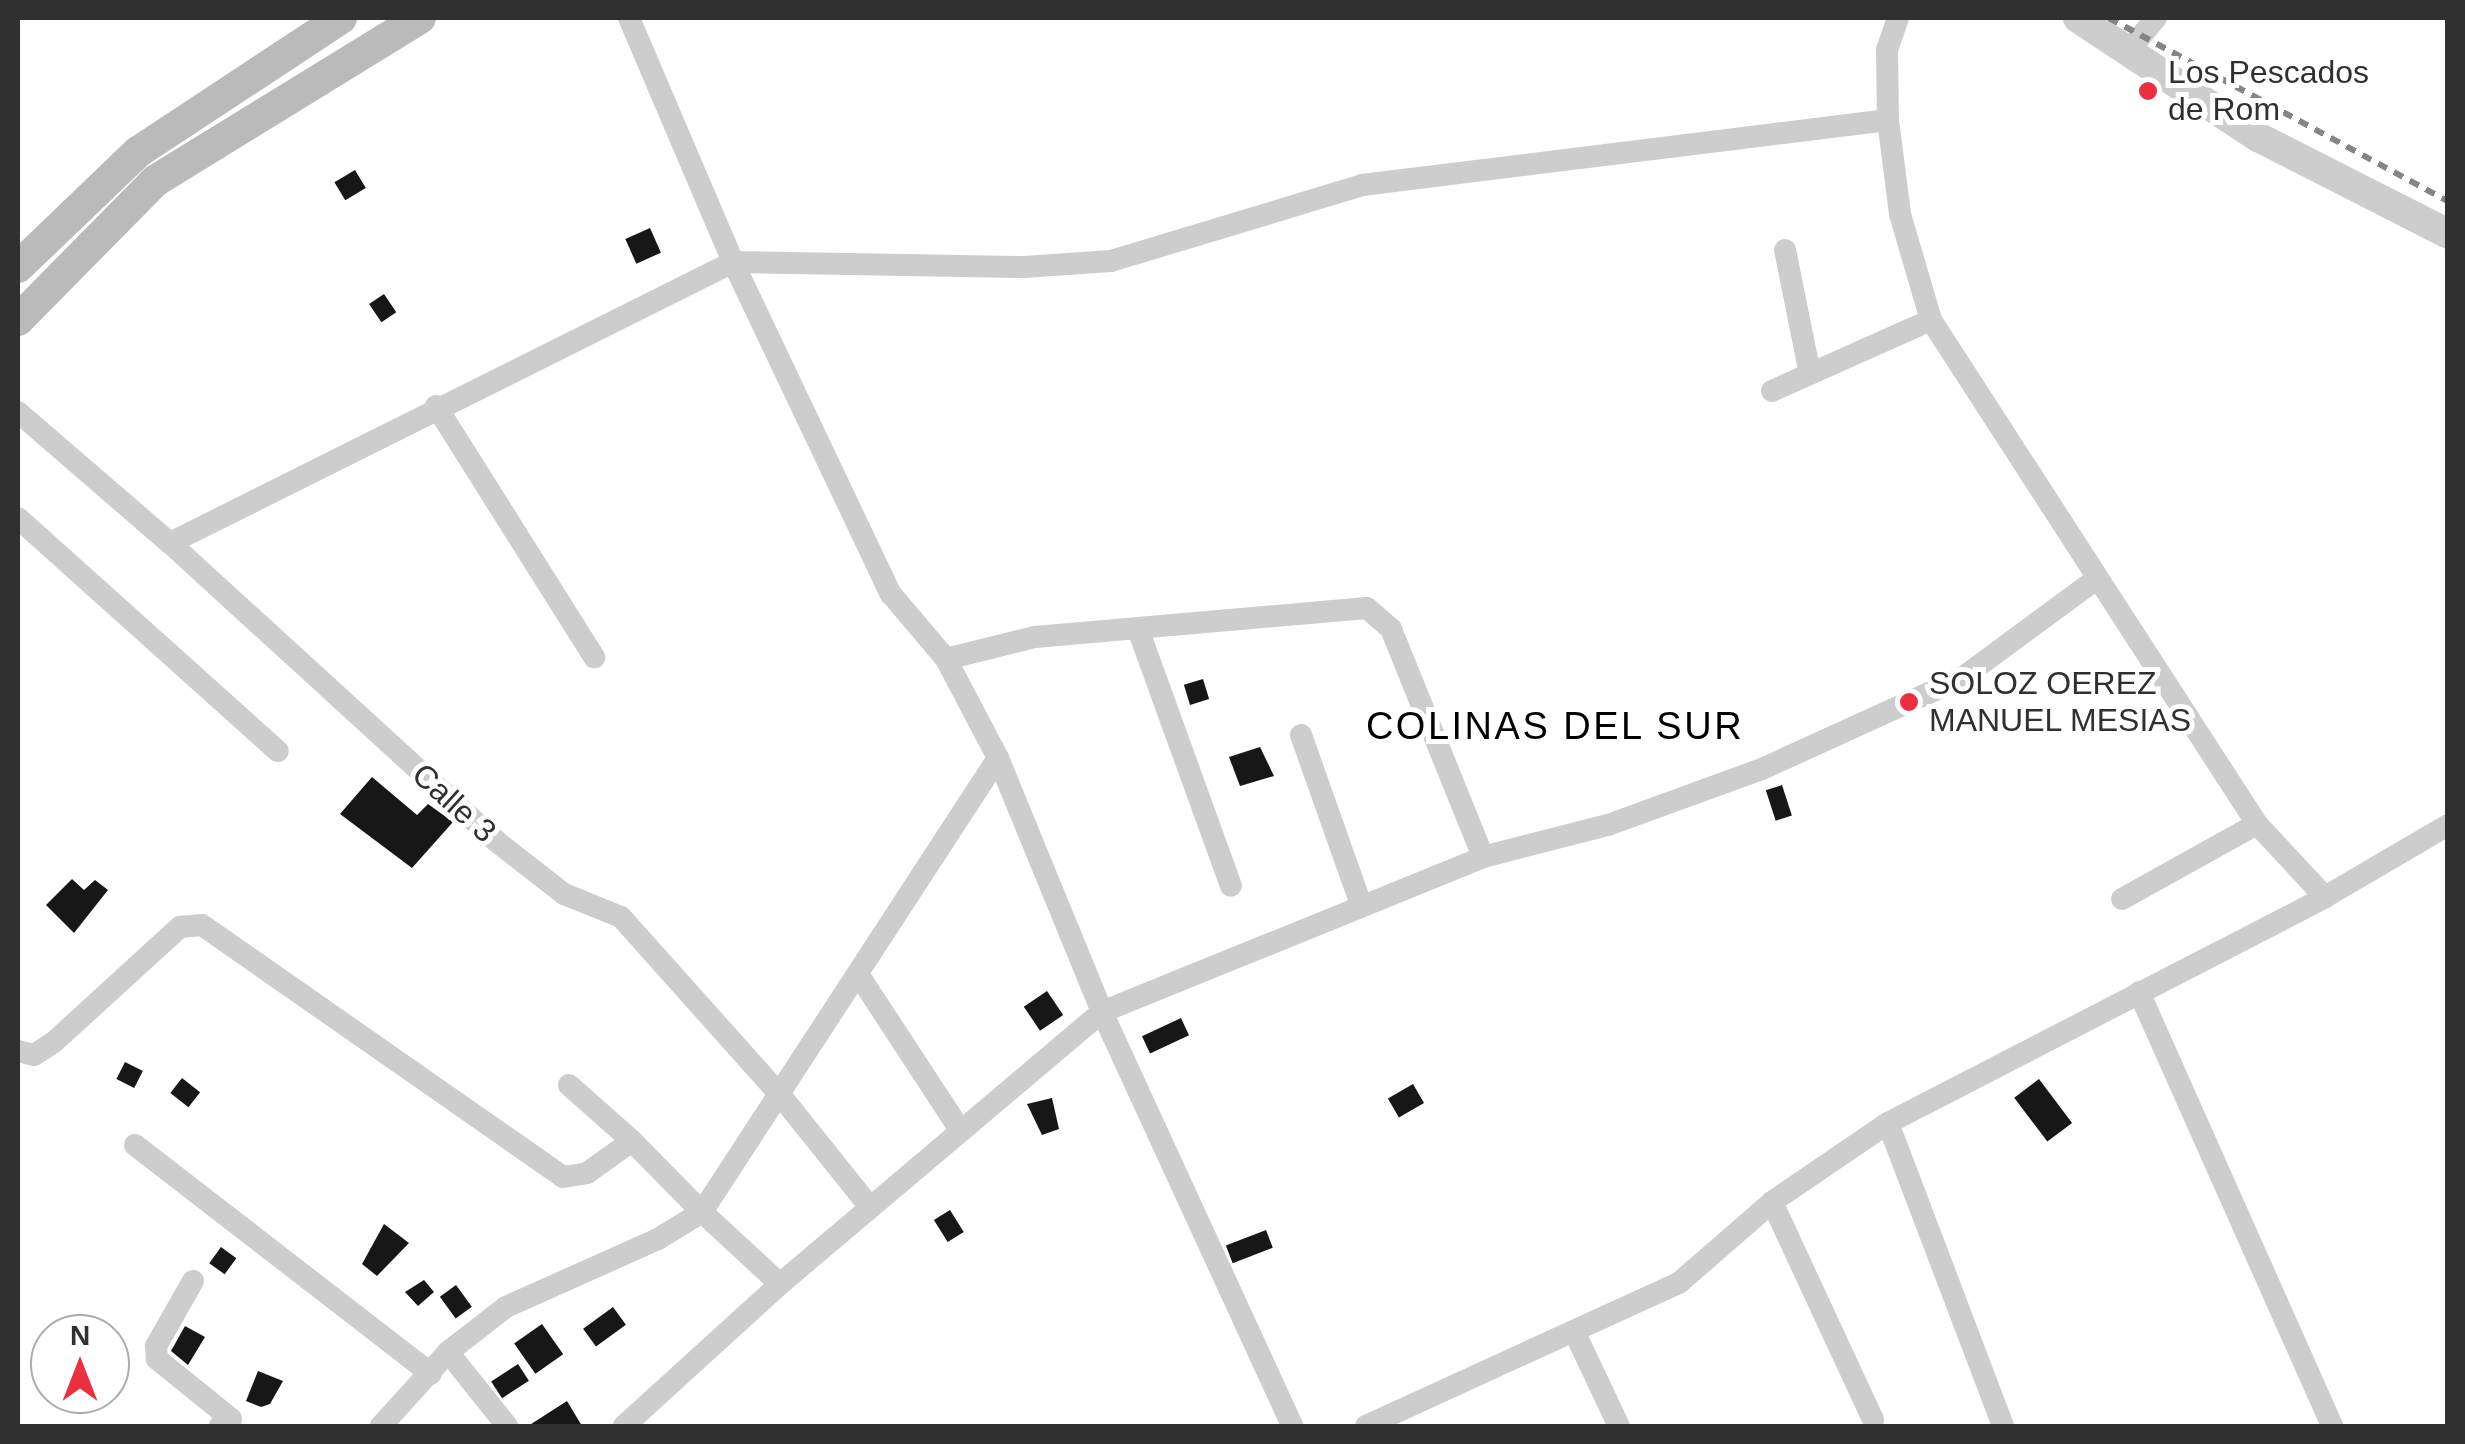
<!DOCTYPE html>
<style>
body{margin:0}
#map{position:relative;width:2465px;height:1444px;overflow:hidden;background:#fff;font-family:Arial,sans-serif}
div>[style]{position:absolute}
.building>*{inset:0;background:#171717;transform-origin:0 0}
.minor>*{height:22px;margin:-11px;padding:0 11px;transform-origin:11px;border-radius:11px;background:#cdcdcd}
.tertiary>*{height:30px;margin:-15px;padding:0 15px;transform-origin:15px;border-radius:15px;background:#cdcdcd}
.secondary>*{height:32px;margin:-16px;padding:0 16px;transform-origin:16px;border-radius:16px;background:#bababa}
.rail>*{height:6px;margin-top:-3px;transform-origin:0;background:repeating-linear-gradient(90deg,#858585 0 10px,transparent 0 18px)}
.dots>*{width:28px;height:28px;translate:-50% -50%;box-sizing:border-box;border:5px solid #fff;border-radius:50%}
span{translate:-50% -50%;white-space:nowrap;text-align:center;line-height:1.15;-webkit-text-stroke:10px #fff;paint-order:stroke}
.poi-label{font-size:32px;color:#303030}
.left{translate:0 -50%;text-align:left}
.street-label{font-size:32px;color:#303030}
.quarter-label{font-size:38px;color:#000;letter-spacing:2.5px}
.frame{position:absolute;inset:0;border:20px solid #303030;pointer-events:none}
.north{position:absolute;left:30px;top:1314px;width:100px;height:100px;box-sizing:border-box;background:#fff;border:2px solid #acacac;border-radius:50%;rotate:0deg;font-size:28px;font-weight:700;line-height:40px;text-align:center;color:#303030}
.north::after{content:'';display:block;margin:auto;width:35px;height:45px;background:#ea2f3f;clip-path:polygon(50% 0,100% 100%,50% 72%,0 100%)}
</style>
<div id="map">
<div class="building">
<div style="left:355px;top:170px;width:21px;height:24px;rotate:59deg"></div>
<div style="left:650px;top:228px;width:27px;height:27px;rotate:66deg"></div>
<div style="left:384px;top:294px;width:22px;height:18px;rotate:56deg"></div>
<div style="left:1203px;top:679px;width:21px;height:20px;rotate:73deg"></div>
<div style="clip-path:polygon(1260px 747px,1274px 776px,1240px 786px,1229px 757px)"></div>
<div style="clip-path:polygon(372px 777px,417px 815px,428px 804px,453px 822px,412px 868px,340px 814px)"></div>
<div style="left:1782px;top:785px;width:32px;height:17px;rotate:72deg"></div>
<div style="clip-path:polygon(72px 879px,84px 890px,95px 880px,108px 890px,74px 933px,46px 905px)"></div>
<div style="left:1047px;top:991px;width:29px;height:28px;rotate:56deg"></div>
<div style="left:1181px;top:1018px;width:19px;height:43px;rotate:65deg"></div>
<div style="left:125px;top:1062px;width:20px;height:19px;rotate:27deg"></div>
<div style="left:182px;top:1078px;width:23px;height:19px;rotate:38deg"></div>
<div style="left:2039px;top:1079px;width:55px;height:31px;rotate:53deg"></div>
<div style="left:1413px;top:1084px;width:22px;height:29px;rotate:60deg"></div>
<div style="clip-path:polygon(1052px 1098px,1059px 1129px,1042px 1135px,1027px 1104px)"></div>
<div style="left:950px;top:1210px;width:26px;height:19px;rotate:58deg"></div>
<div style="clip-path:polygon(384px 1224px,409px 1243px,377px 1276px,362px 1264px)"></div>
<div style="left:1266px;top:1230px;width:19px;height:43px;rotate:69deg"></div>
<div style="left:221px;top:1247px;width:19px;height:20px;rotate:36deg"></div>
<div style="clip-path:polygon(424px 1280px,434px 1292px,418px 1306px,405px 1292px)"></div>
<div style="left:456px;top:1285px;width:27px;height:20px;rotate:54deg"></div>
<div style="left:613px;top:1307px;width:22px;height:37px;rotate:54deg"></div>
<div style="left:542px;top:1324px;width:37px;height:34px;rotate:55deg"></div>
<div style="clip-path:polygon(185px 1326px,205px 1337px,188px 1365px,171px 1351px)"></div>
<div style="left:518px;top:1364px;width:20px;height:32px;rotate:57deg"></div>
<div style="clip-path:polygon(258px 1371px,283px 1381px,270px 1404px,261px 1407px,246px 1401px)"></div>
<div style="clip-path:polygon(567px 1401px,582px 1426px,528px 1426px)"></div>
</div>
<div class="minor">
<div style="left:629px;top:18px;width:265px;rotate:66.9deg"></div>
<div style="left:733px;top:262px;width:368px;rotate:64.6deg"></div>
<div style="left:891px;top:594px;width:85px;rotate:49.8deg"></div>
<div style="left:946px;top:659px;width:112px;rotate:62.3deg"></div>
<div style="left:998px;top:758px;width:274px;rotate:67.7deg"></div>
<div style="left:1102px;top:1012px;width:456px;rotate:65.3deg"></div>
<div style="left:1898px;top:18px;width:34px;rotate:109deg"></div>
<div style="left:1887px;top:50px;width:70px;rotate:89.2deg"></div>
<div style="left:1888px;top:120px;width:95px;rotate:82.7deg"></div>
<div style="left:1900px;top:214px;width:110px;rotate:73.7deg"></div>
<div style="left:1931px;top:320px;width:600px;rotate:57.1deg"></div>
<div style="left:2257px;top:824px;width:100px;rotate:47deg"></div>
<div style="left:2127px;top:53px;width:45px;rotate:-50.4deg"></div>
<div style="left:1785px;top:250px;width:126px;rotate:78.6deg"></div>
<div style="left:1772px;top:391px;width:174px;rotate:-24.1deg"></div>
<div style="left:436px;top:406px;width:297px;rotate:57.8deg"></div>
<div style="left:18px;top:412px;width:201px;rotate:40.8deg"></div>
<div style="left:170px;top:543px;width:442px;rotate:42.4deg"></div>
<div style="left:496px;top:841px;width:86px;rotate:37.9deg"></div>
<div style="left:564px;top:894px;width:61px;rotate:22deg"></div>
<div style="left:621px;top:917px;width:240px;rotate:48.2deg"></div>
<div style="left:781px;top:1096px;width:141px;rotate:51.3deg"></div>
<div style="left:18px;top:518px;width:349px;rotate:41.9deg"></div>
<div style="left:170px;top:543px;width:629px;rotate:-26.52deg"></div>
<div style="left:733px;top:262px;width:291px;rotate:1deg"></div>
<div style="left:1024px;top:267px;width:87px;rotate:-3.9deg"></div>
<div style="left:1111px;top:261px;width:262px;rotate:-16.8deg"></div>
<div style="left:1362px;top:185px;width:530px;rotate:-7.04deg"></div>
<div style="left:1138px;top:629px;width:273px;rotate:70.1deg"></div>
<div style="left:946px;top:659px;width:92px;rotate:-13.9deg"></div>
<div style="left:1035px;top:637px;width:333px;rotate:-5deg"></div>
<div style="left:1367px;top:608px;width:32px;rotate:41deg"></div>
<div style="left:1391px;top:629px;width:246px;rotate:68deg"></div>
<div style="left:1301px;top:735px;width:177px;rotate:70.5deg"></div>
<div style="left:2122px;top:899px;width:154px;rotate:-29.1deg"></div>
<div style="left:860px;top:977px;width:183px;rotate:56.8deg"></div>
<div style="left:2139px;top:992px;width:475px;rotate:66deg"></div>
<div style="left:18px;top:1051px;width:16px;rotate:14deg"></div>
<div style="left:34px;top:1055px;width:24px;rotate:-33deg"></div>
<div style="left:54px;top:1042px;width:171px;rotate:-42.4deg"></div>
<div style="left:180px;top:927px;width:22px;rotate:-5deg"></div>
<div style="left:202px;top:925px;width:440px;rotate:34.9deg"></div>
<div style="left:563px;top:1177px;width:24px;rotate:-9deg"></div>
<div style="left:587px;top:1173px;width:55px;rotate:-35.4deg"></div>
<div style="left:632px;top:1141px;width:100px;rotate:45.4deg"></div>
<div style="left:702px;top:1212px;width:542px;rotate:-56.9deg"></div>
<div style="left:569px;top:1085px;width:84px;rotate:41.6deg"></div>
<div style="left:1888px;top:1123px;width:324px;rotate:69.2deg"></div>
<div style="left:135px;top:1145px;width:374px;rotate:37.7deg"></div>
<div style="left:1772px;top:1202px;width:240px;rotate:65.1deg"></div>
<div style="left:193px;top:1281px;width:75px;rotate:119.6deg"></div>
<div style="left:156px;top:1346px;width:13px;rotate:86deg"></div>
<div style="left:157px;top:1359px;width:95px;rotate:39deg"></div>
<div style="left:231px;top:1419px;width:13px;rotate:148deg"></div>
<div style="left:1574px;top:1331px;width:105px;rotate:64.7deg"></div>
<div style="left:448px;top:1352px;width:95px;rotate:51.4deg"></div>
<div style="left:381px;top:1426px;width:100px;rotate:-47.8deg"></div>
<div style="left:448px;top:1352px;width:73px;rotate:-37.8deg"></div>
<div style="left:506px;top:1307px;width:167px;rotate:-24.1deg"></div>
<div style="left:658px;top:1239px;width:52px;rotate:-31.5deg"></div>
<div style="left:702px;top:1212px;width:106px;rotate:42.7deg"></div>
<div style="left:624px;top:1426px;width:211px;rotate:-42.3deg"></div>
<div style="left:780px;top:1284px;width:422px;rotate:-40.2deg"></div>
<div style="left:1102px;top:1012px;width:411px;rotate:-22.1deg"></div>
<div style="left:1483px;top:857px;width:129px;rotate:-14.4deg"></div>
<div style="left:1608px;top:825px;width:164px;rotate:-20deg"></div>
<div style="left:1762px;top:769px;width:220px;rotate:-24.5deg"></div>
<div style="left:1962px;top:678px;width:165px;rotate:-36.4deg"></div>
<div style="left:1366px;top:1426px;width:345px;rotate:-24.6deg"></div>
<div style="left:1680px;top:1282px;width:122px;rotate:-41deg"></div>
<div style="left:1772px;top:1202px;width:140px;rotate:-34.3deg"></div>
<div style="left:1888px;top:1123px;width:492px;rotate:-27.3deg"></div>
<div style="left:2325px;top:897px;width:143px;rotate:-30.3deg"></div>
</div>
<div class="tertiary">
<div style="left:2078px;top:18px;width:216px;rotate:33.5deg"></div>
<div style="left:2258px;top:137px;width:213px;rotate:27deg"></div>
</div>
<div class="secondary">
<div style="left:18px;top:267px;width:166px;rotate:-43.8deg"></div>
<div style="left:138px;top:152px;width:243px;rotate:-33.4deg"></div>
<div style="left:18px;top:320px;width:195px;rotate:-45.4deg"></div>
<div style="left:155px;top:181px;width:311px;rotate:-31.6deg"></div>
</div>
<div class="rail">
<div style="left:2109px;top:18px;width:385px;rotate:28.4deg"></div>
</div>
<div class="dots">
<div style="left:2148px;top:91px;background:#ea2f3f"></div>
<div style="left:1909px;top:702px;background:#ea2f3f"></div>
</div>
<div class="poi-label">
<span class="left" style="left:2168px;top:91px">Los Pescados<br>de Rom</span>
<span class="left" style="left:1929px;top:702px">SOLOZ OEREZ<br>MANUEL MESIAS</span>
</div>
<div class="street-label">
<span style="left:454px;top:803px;rotate:42deg">Calle 3</span>
</div>
<div class="quarter-label">
<span style="left:1555px;top:727px">COLINAS DEL SUR</span>
</div>
<div class="frame"></div>
<div class="north">N</div>
</div>
